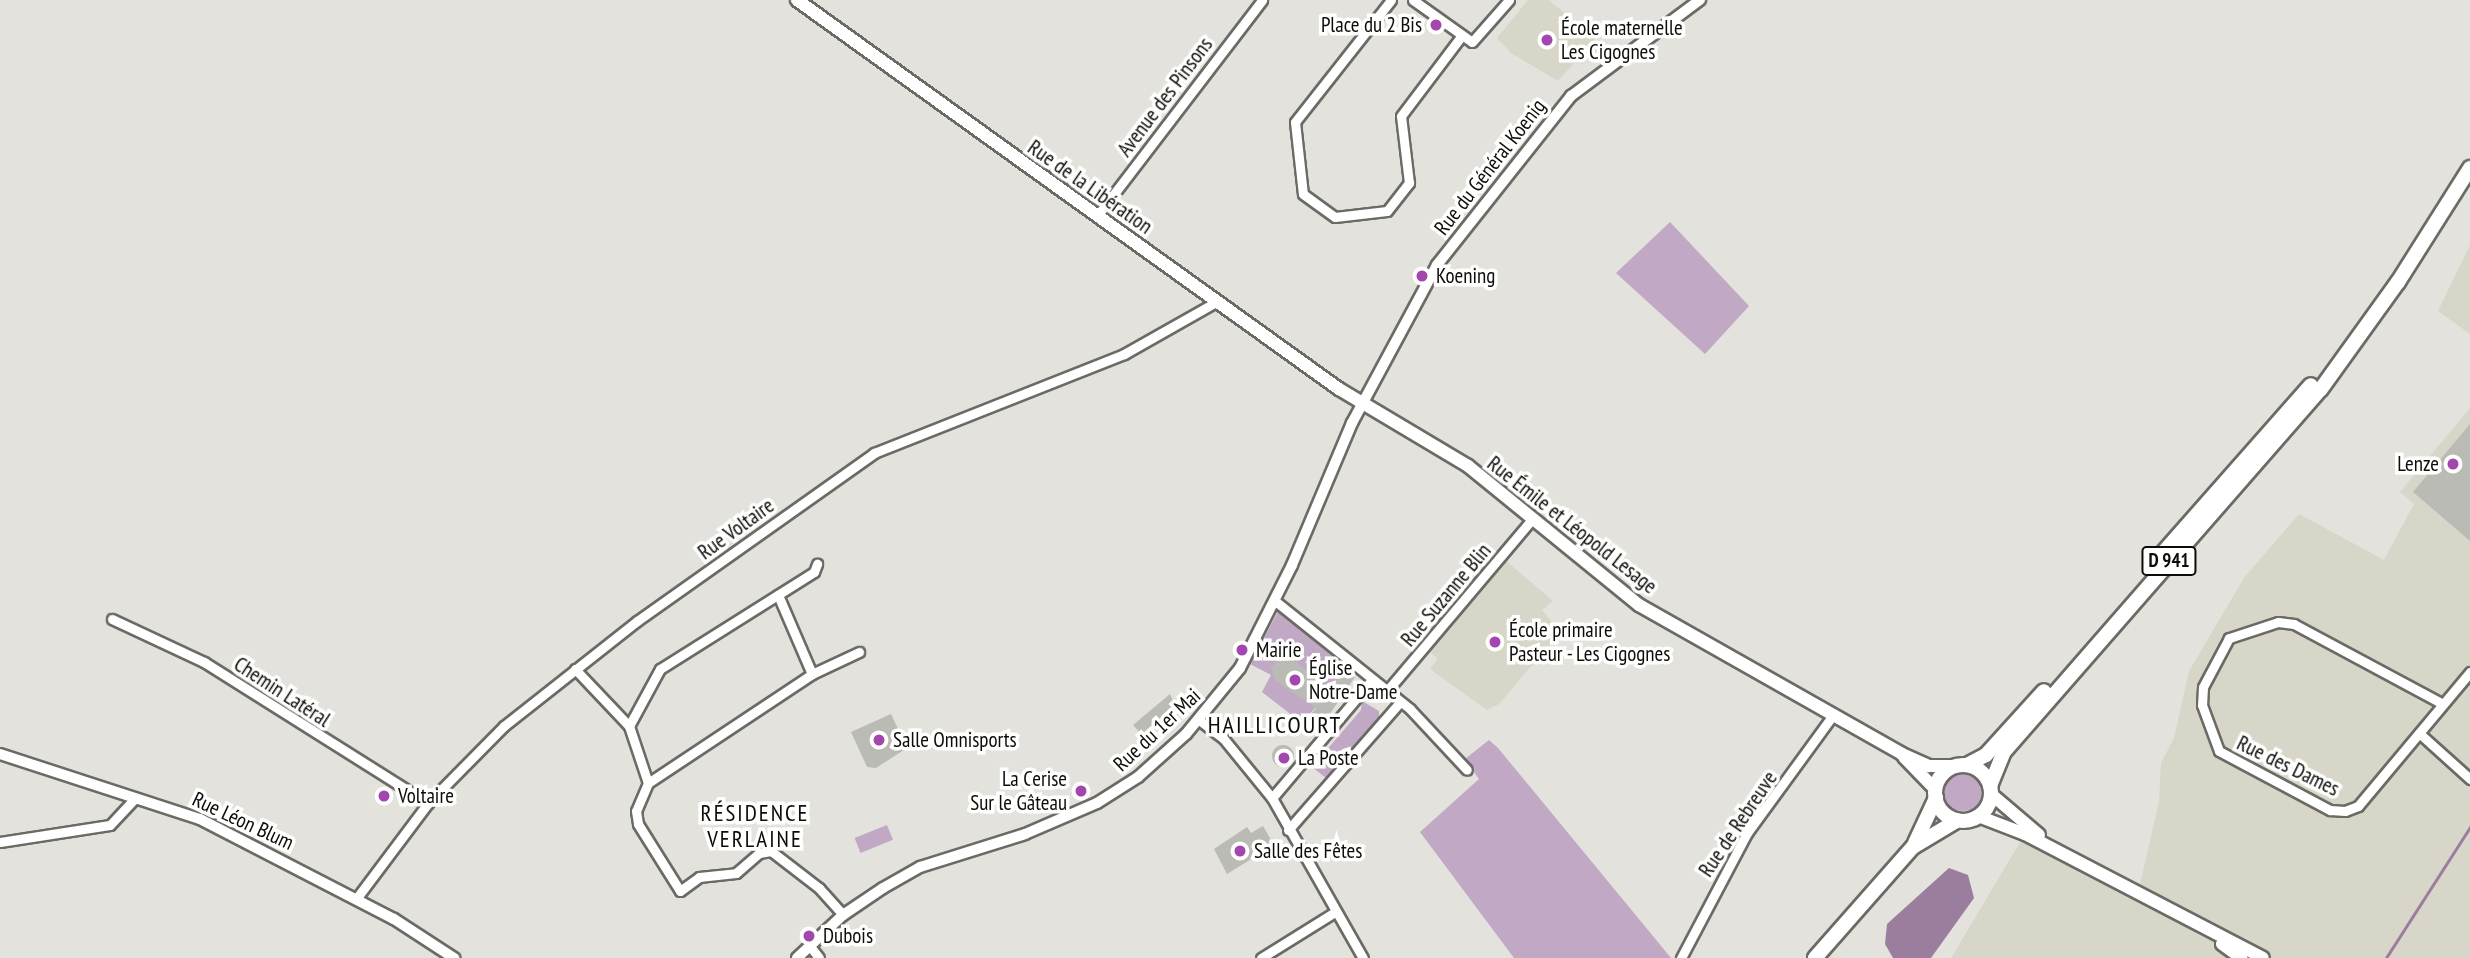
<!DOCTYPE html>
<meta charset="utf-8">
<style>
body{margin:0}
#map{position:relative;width:2470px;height:958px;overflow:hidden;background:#e3e2dd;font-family:"PT Sans Narrow",sans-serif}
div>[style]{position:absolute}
.built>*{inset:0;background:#d7d6c9}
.green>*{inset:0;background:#c1a8c4;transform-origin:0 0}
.round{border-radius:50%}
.water>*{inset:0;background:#9b7d9e}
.stream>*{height:2.5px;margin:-1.25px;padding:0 1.25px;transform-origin:1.25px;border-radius:1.25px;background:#9b7d9e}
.building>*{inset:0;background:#bbbbb5}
.roads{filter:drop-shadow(2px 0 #6b6a65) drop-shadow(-2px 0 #6b6a65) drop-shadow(0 2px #6b6a65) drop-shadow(0 -2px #6b6a65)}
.minor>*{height:9px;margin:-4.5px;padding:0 4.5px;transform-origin:4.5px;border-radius:4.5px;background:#fff}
.tertiary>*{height:10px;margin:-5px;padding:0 5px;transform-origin:5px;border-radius:5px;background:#fff}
.secondary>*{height:12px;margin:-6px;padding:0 6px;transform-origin:6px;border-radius:6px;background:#fff}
.primary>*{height:14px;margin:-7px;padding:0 7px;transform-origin:7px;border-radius:7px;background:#fff}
.primary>.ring{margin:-7px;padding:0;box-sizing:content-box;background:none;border:14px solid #fff;border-radius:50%}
.dots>*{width:19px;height:19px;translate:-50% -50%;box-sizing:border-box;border:4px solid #fffffe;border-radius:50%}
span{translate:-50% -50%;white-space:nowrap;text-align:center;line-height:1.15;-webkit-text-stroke:7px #fffffe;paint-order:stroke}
.shield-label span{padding:2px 5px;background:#fffffe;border:2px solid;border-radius:5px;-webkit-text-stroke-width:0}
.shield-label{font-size:19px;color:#0c0c0a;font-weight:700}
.poi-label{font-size:21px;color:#0c0c0a}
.right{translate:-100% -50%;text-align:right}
.left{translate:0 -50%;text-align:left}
.street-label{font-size:21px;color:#0c0c0a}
.neighbourhood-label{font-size:23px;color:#0c0c0a;letter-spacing:2px}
.quarter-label{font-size:24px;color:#0c0c0a;letter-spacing:2px}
</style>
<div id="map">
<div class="built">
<div style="clip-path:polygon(1528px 0,1549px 0,1606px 49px,1599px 55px,1592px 50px,1582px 64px,1576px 61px,1558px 81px,1511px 53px,1497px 38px)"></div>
<div style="clip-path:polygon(2470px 245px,2470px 334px,2438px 311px)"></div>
<div style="clip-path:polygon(2470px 408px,2470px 958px,1951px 958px,2025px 834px,2138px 893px,2159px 802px,2161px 763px,2174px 738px,2189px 671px,2244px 578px,2299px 514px,2384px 560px,2414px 504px,2400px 492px)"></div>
<div style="clip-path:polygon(1506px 561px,1553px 601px,1542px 610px,1560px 632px,1499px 704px,1487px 710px,1430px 669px,1438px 659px,1430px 652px)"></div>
</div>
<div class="green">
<div style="clip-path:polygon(1670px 222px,1749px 306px,1705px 354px,1616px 273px)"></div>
<div style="clip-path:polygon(1280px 608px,1340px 657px,1331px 668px,1338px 681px,1302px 723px,1262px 692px,1271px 675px,1250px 664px)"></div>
<div style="clip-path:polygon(1362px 701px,1379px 711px,1379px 718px,1326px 778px,1312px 767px,1361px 710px)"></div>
<div style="clip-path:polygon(1489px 740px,1498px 748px,1671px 958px,1514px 958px,1420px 832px,1479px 779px,1465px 759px)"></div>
<div class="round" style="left:1944px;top:773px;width:38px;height:38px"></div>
<div style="left:887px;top:825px;width:16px;height:35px;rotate:68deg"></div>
</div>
<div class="water">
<div style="clip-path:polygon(1949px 868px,1968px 875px,1974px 898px,1931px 958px,1893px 958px,1885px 944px,1887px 924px)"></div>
</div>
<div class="stream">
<div style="left:2386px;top:958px;width:156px;rotate:-57.3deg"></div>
</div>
<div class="building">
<div style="clip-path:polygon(2470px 424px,2470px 541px,2413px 492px)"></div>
<div style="clip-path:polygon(1280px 658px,1291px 658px,1328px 688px,1342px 670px,1355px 677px,1323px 724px,1311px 714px,1316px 708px,1276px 681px,1271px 668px)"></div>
<div style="clip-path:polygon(1170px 694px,1179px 714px,1144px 737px,1133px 725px)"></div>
<div style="clip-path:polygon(891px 714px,907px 748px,876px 768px,867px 767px,851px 732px)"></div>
<div class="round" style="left:1272px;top:745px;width:22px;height:22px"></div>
<div style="clip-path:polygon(1263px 826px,1274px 845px,1227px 874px,1214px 849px,1247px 827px,1251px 833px)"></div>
</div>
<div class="roads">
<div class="minor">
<div style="left:1391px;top:0;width:155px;rotate:128.2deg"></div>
<div style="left:1295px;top:122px;width:72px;rotate:83.7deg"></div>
<div style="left:1303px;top:194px;width:39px;rotate:36deg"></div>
<div style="left:1335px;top:217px;width:52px;rotate:-6.6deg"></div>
<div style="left:1387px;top:211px;width:36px;rotate:-52deg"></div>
<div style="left:1409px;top:183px;width:67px;rotate:-96.8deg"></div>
<div style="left:1401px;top:116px;width:98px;rotate:-52.9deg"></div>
<div style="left:1413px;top:0;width:72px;rotate:35.4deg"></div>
<div style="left:1472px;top:42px;width:56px;rotate:-48.6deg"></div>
<div style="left:1097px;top:216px;width:272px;rotate:-52.6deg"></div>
<div style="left:778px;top:595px;width:86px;rotate:66.7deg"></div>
<div style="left:1274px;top:600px;width:174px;rotate:38.7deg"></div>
<div style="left:1410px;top:709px;width:83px;rotate:46.9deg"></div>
<div style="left:112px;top:619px;width:102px;rotate:25.1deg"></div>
<div style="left:204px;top:662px;width:265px;rotate:32.2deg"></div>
<div style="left:575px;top:669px;width:79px;rotate:46.5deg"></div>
<div style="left:629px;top:726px;width:60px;rotate:71.6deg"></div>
<div style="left:648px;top:783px;width:30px;rotate:113deg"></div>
<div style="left:636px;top:811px;width:13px;rotate:81deg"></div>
<div style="left:638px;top:824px;width:79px;rotate:57.9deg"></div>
<div style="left:680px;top:891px;width:24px;rotate:-36deg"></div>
<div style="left:699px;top:877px;width:37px;rotate:-6deg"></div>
<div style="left:736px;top:873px;width:30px;rotate:-41deg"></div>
<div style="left:759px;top:853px;width:12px;rotate:-9deg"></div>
<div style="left:771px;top:851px;width:61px;rotate:37.6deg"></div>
<div style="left:819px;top:888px;width:36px;rotate:48deg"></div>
<div style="left:1386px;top:692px;width:226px;rotate:-49.8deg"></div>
<div style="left:2443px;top:704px;width:169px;rotate:-151.8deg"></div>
<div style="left:2294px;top:624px;width:16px;rotate:-173deg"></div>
<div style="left:2278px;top:622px;width:52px;rotate:161.9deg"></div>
<div style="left:2229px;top:638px;width:55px;rotate:118deg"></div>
<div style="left:2203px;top:687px;width:18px;rotate:93deg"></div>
<div style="left:2202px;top:705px;width:49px;rotate:69.7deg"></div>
<div style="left:2219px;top:751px;width:126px;rotate:28deg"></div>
<div style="left:2330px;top:810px;width:15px;rotate:4deg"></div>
<div style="left:2345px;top:811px;width:14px;rotate:-21deg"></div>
<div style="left:2358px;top:806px;width:175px;rotate:-50.1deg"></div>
<div style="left:1199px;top:720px;width:30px;rotate:37deg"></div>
<div style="left:1223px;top:738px;width:77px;rotate:50.8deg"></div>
<div style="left:1272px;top:798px;width:184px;rotate:60.4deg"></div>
<div style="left:629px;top:726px;width:65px;rotate:-61.5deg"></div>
<div style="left:660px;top:669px;width:182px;rotate:-32.2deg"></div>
<div style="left:814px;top:572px;width:9px;rotate:-69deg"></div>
<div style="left:2419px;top:733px;width:69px;rotate:42deg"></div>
<div style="left:648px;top:783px;width:197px;rotate:-33.6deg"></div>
<div style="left:812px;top:674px;width:52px;rotate:-25.1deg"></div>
<div style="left:1272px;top:798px;width:153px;rotate:-49.8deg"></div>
<div style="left:1288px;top:830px;width:169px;rotate:-48.8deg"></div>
<div style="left:0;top:842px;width:111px;rotate:-8.8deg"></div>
<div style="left:110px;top:825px;width:35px;rotate:-47deg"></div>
<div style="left:356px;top:899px;width:120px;rotate:-53.1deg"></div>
<div style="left:428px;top:803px;width:108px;rotate:-45.4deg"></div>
<div style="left:504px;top:726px;width:169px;rotate:-38.3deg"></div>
<div style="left:637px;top:621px;width:291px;rotate:-35.3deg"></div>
<div style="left:874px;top:453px;width:269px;rotate:-21.6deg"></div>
<div style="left:1124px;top:354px;width:106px;rotate:-29.5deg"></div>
<div style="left:809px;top:945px;width:16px;rotate:52deg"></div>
<div style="left:1261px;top:958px;width:87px;rotate:-31.9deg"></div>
<div style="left:1681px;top:958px;width:141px;rotate:-62.2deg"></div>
<div style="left:1747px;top:833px;width:146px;rotate:-53.9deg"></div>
</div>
<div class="tertiary">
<div style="left:0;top:754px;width:210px;rotate:18deg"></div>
<div style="left:200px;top:819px;width:218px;rotate:27.3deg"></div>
<div style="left:394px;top:919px;width:72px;rotate:33deg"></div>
<div style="left:797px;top:958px;width:63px;rotate:-43.1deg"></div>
<div style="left:843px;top:915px;width:48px;rotate:-34deg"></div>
<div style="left:883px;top:888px;width:43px;rotate:-29.6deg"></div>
<div style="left:920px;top:867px;width:110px;rotate:-17.4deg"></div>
<div style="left:1025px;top:834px;width:78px;rotate:-23.3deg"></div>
<div style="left:1097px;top:803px;width:49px;rotate:-32.4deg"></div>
<div style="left:1138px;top:777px;width:64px;rotate:-41.9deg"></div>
<div style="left:1186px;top:734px;width:85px;rotate:-50.7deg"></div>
<div style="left:1240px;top:668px;width:115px;rotate:-63.2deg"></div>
<div style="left:1292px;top:565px;width:154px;rotate:-67.1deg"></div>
<div style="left:1352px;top:423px;width:179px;rotate:-61.7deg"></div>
<div style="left:1437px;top:265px;width:216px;rotate:-51.6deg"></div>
<div style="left:1571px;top:96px;width:161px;rotate:-36.7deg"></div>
</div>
<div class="secondary">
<div style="left:797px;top:0;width:667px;rotate:35.67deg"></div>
<div style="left:1339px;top:389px;width:150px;rotate:30.8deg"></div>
<div style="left:1468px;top:466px;width:220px;rotate:39.1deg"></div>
<div style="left:1639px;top:605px;width:302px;rotate:29.5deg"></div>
<div style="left:1902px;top:754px;width:30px;rotate:24deg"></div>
<div style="left:1929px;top:766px;width:26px"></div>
<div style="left:1904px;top:757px;width:46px;rotate:45.9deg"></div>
<div style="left:1991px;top:794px;width:63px;rotate:40.5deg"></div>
<div style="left:1978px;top:816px;width:50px;rotate:21deg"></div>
<div style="left:2025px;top:834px;width:268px;rotate:27.5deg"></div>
<div style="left:2222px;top:944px;width:24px;rotate:36deg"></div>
</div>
<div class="primary">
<div style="left:2162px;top:554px;width:225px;rotate:-48.6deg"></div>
<div style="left:1967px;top:765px;width:21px;rotate:-28deg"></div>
<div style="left:1986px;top:755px;width:86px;rotate:-47.8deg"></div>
<div class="ring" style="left:1935px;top:765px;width:42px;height:42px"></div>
<div style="left:1990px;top:786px;width:35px;rotate:-68deg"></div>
<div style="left:2003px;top:753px;width:483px;rotate:-48.9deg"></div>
<div style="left:2321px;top:389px;width:132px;rotate:-54.3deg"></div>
<div style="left:2398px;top:282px;width:135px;rotate:-57.7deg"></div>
<div style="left:1915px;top:843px;width:50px;rotate:-65deg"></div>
<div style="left:1815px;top:958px;width:148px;rotate:-48.6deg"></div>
<div style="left:1913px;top:847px;width:52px;rotate:-31deg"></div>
</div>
</div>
<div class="dots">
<div style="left:1436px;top:25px;background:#a346af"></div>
<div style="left:1547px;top:40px;background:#a346af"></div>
<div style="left:1422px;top:276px;background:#a346af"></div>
<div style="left:2453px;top:464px;background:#a346af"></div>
<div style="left:1495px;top:642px;background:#a346af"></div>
<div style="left:1242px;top:650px;background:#a346af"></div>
<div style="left:1295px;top:680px;background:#a346af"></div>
<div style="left:879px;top:740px;background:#a346af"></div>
<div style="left:1284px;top:758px;background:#a346af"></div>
<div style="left:1081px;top:791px;background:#a346af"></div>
<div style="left:384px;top:796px;background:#a346af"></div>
<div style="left:1240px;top:851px;background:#a346af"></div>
<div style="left:809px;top:936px;background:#a346af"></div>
</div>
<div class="shield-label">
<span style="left:2169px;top:561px">D 941</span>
</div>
<div class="poi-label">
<span class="right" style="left:1422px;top:25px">Place du 2 Bis</span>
<span class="left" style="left:1561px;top:40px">École maternelle<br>Les Cigognes</span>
<span class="left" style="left:1436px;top:276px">Koening</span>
<span class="right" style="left:2439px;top:464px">Lenze</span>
<span class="left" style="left:1509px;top:642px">École primaire<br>Pasteur - Les Cigognes</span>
<span class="left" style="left:1256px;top:650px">Mairie</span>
<span class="left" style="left:1309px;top:680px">Église<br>Notre-Dame</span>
<span class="left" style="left:893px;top:740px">Salle Omnisports</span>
<span class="left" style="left:1298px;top:758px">La Poste</span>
<span class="right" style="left:1067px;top:791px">La Cerise<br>Sur le Gâteau</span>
<span class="left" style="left:398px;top:796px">Voltaire</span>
<span class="left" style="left:1254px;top:851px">Salle des Fêtes</span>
<span class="left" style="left:823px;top:936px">Dubois</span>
</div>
<div class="street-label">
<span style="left:1165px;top:97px;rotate:-53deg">Avenue des Pinsons</span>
<span style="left:1490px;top:167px;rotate:-52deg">Rue du Général Koenig</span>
<span style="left:1090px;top:187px;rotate:35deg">Rue de la Libération</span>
<span style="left:1572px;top:525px;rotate:38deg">Rue Émile et Léopold Lesage</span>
<span style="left:736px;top:529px;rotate:-36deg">Rue Voltaire</span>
<span style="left:1446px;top:595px;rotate:-50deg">Rue Suzanne Blin</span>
<span style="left:282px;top:692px;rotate:33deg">Chemin Latéral</span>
<span style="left:1157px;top:730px;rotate:-43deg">Rue du 1er Mai</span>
<span style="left:2288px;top:766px;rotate:26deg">Rue des Dames</span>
<span style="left:243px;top:821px;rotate:25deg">Rue Léon Blum</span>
<span style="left:1738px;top:824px;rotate:-56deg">Rue de Rebreuve</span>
</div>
<div class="neighbourhood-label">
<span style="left:755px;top:826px">RÉSIDENCE<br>VERLAINE</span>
</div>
<div class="quarter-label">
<span style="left:1275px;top:725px">HAILLICOURT</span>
</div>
</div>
